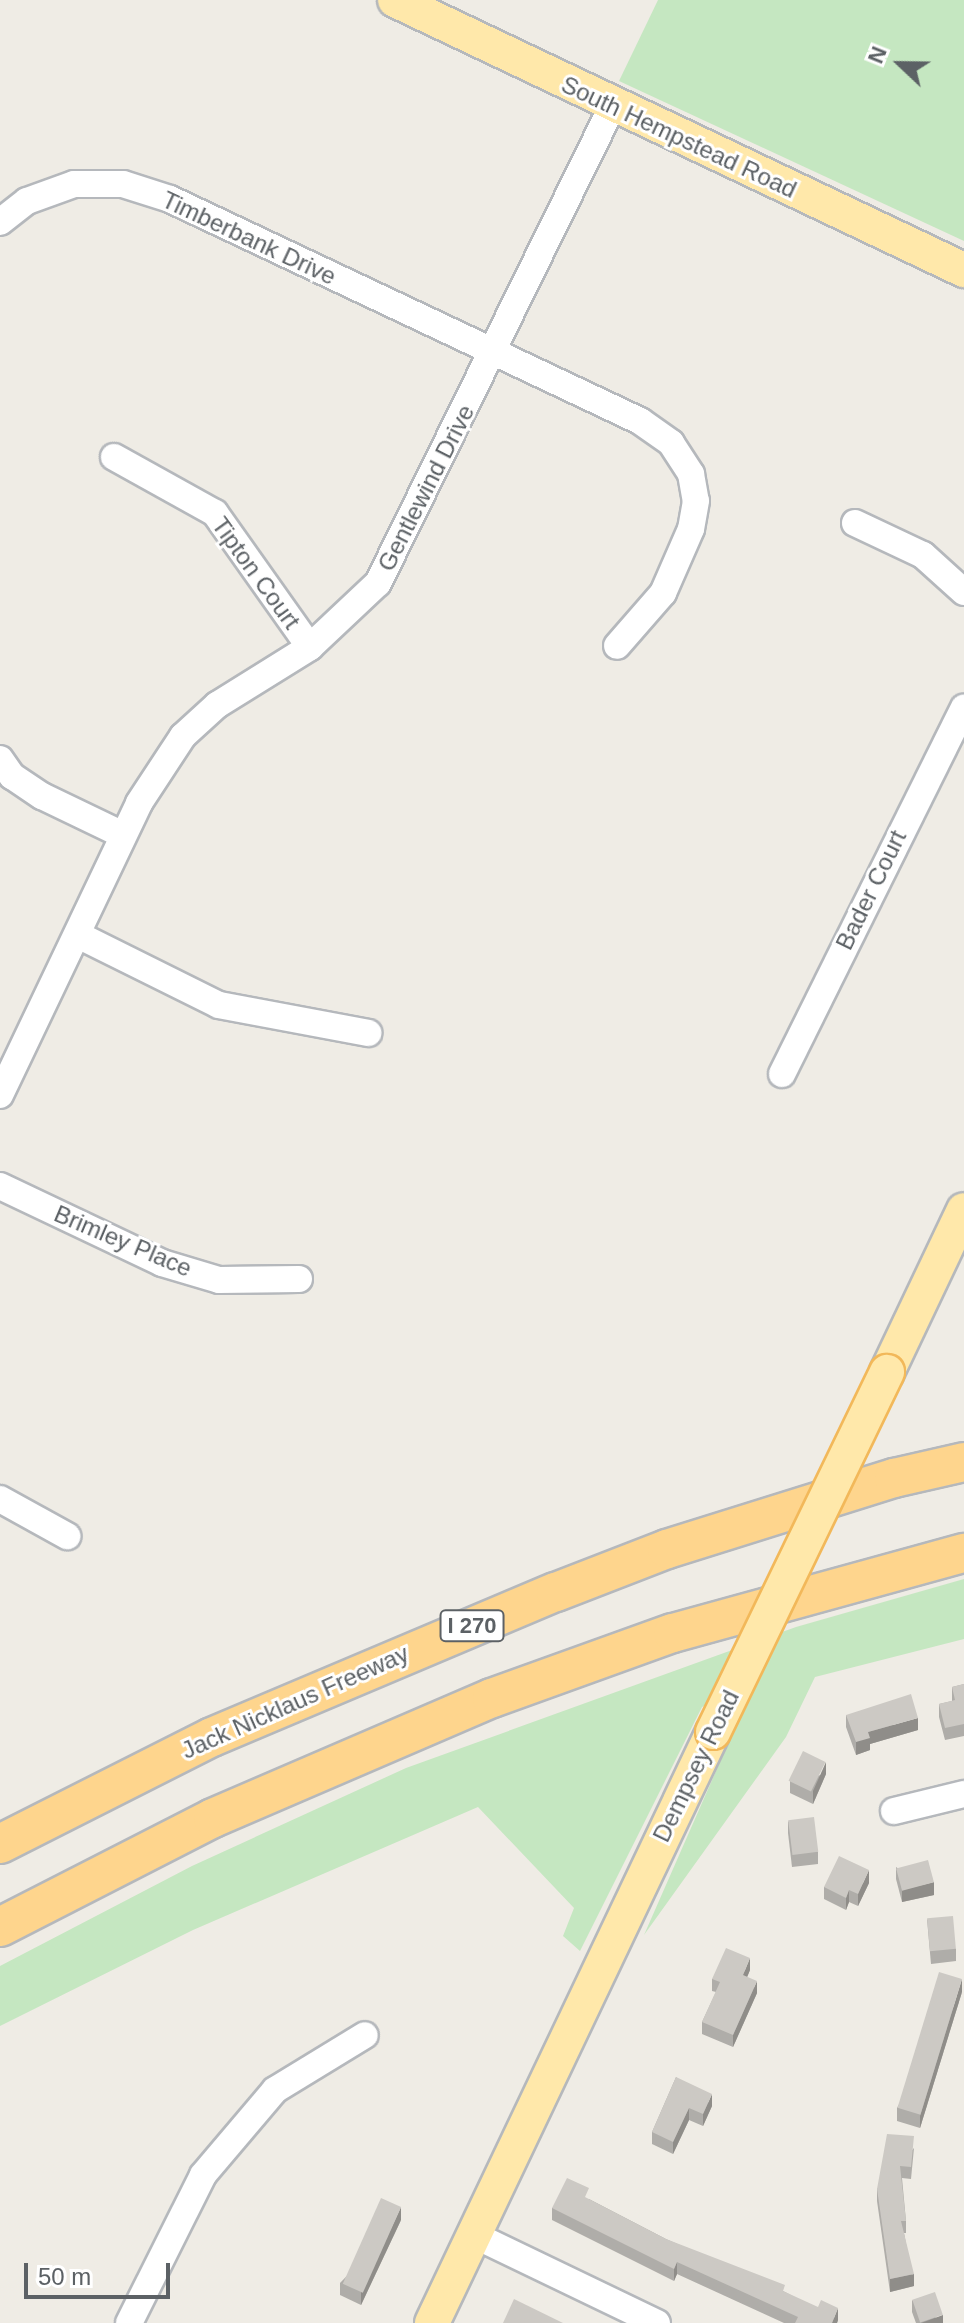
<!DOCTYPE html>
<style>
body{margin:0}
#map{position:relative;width:964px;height:2323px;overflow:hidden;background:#efece5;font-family:Arial,sans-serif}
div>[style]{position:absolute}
.green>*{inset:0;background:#c5e7c1}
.roads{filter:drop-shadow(2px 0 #b5b8bc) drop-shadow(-2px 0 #b5b8bc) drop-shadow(0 2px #b5b8bc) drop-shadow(0 -2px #b5b8bc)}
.minor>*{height:26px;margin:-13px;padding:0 13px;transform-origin:13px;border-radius:13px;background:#fff}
.major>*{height:34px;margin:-17px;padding:0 17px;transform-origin:17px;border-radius:17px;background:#ffe8aa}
.highway>*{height:38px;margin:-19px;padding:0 19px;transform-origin:19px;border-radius:19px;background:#fed58d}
.bridges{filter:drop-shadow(2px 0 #f2b85a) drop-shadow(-2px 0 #f2b85a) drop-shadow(0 2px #f2b85a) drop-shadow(0 -2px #f2b85a)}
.major-bridge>*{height:34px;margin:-17px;padding:0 17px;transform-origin:17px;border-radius:17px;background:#ffe8aa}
.wall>*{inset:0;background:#afada9}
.shaded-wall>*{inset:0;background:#8f8d89}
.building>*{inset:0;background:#ccc9c4;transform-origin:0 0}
span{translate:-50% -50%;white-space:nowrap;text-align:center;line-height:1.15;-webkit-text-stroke:6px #fff;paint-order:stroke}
.shield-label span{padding:2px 6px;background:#fff;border:2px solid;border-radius:6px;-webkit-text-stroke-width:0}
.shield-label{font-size:22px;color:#5c6165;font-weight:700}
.street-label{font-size:24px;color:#5c6165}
.north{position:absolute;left:860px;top:24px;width:80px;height:80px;-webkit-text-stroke:6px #fff;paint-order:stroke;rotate:292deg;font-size:22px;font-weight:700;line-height:32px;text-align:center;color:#5c6165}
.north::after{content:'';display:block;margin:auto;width:28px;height:36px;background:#5c6165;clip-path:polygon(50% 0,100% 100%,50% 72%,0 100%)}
.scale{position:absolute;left:24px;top:2263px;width:146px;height:36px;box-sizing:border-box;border:4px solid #5c6165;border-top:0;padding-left:10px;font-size:24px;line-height:28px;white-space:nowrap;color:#5c6165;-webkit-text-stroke:6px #fff;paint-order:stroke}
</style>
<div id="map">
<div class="green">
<div style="clip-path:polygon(658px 0,964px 0,964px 241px,619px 81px)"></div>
<div style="clip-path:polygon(964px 1579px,964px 1639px,815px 1677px,786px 1737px,644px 1935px,756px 1680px,702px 1707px,580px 1951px,563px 1936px,574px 1908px,478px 1807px,193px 1930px,0 2026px,0 1966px,192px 1866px,406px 1768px,796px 1627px)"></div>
</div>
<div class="roads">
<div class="minor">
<div style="left:0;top:222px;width:34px;rotate:-38deg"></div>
<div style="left:27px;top:201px;width:50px;rotate:-19.9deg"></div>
<div style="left:74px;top:184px;width:49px"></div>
<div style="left:123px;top:184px;width:49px;rotate:17.7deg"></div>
<div style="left:170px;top:199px;width:520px;rotate:25.28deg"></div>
<div style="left:640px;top:421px;width:38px;rotate:35deg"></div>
<div style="left:671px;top:443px;width:37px;rotate:57deg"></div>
<div style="left:691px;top:474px;width:27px;rotate:80deg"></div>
<div style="left:696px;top:501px;width:28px;rotate:100deg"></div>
<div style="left:691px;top:529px;width:70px;rotate:113.6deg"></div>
<div style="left:663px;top:593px;width:70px;rotate:131deg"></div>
<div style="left:114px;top:457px;width:115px;rotate:29deg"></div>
<div style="left:215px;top:513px;width:164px;rotate:54.7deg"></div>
<div style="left:855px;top:523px;width:75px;rotate:25.2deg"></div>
<div style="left:923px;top:555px;width:55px;rotate:42.1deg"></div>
<div style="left:0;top:759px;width:21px;rotate:55deg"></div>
<div style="left:12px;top:776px;width:36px;rotate:34deg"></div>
<div style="left:42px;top:796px;width:90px;rotate:25.7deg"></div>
<div style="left:78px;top:935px;width:157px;rotate:26.4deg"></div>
<div style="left:219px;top:1005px;width:152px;rotate:10.6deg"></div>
<div style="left:782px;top:1074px;width:409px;rotate:-63.6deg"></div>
<div style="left:0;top:1095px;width:323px;rotate:-64.5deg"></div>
<div style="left:139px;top:803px;width:80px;rotate:-56.7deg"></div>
<div style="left:183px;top:736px;width:46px;rotate:-42.4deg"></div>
<div style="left:217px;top:705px;width:110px;rotate:-31.9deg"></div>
<div style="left:310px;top:647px;width:93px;rotate:-43.3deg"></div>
<div style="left:378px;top:583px;width:530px;rotate:-63.82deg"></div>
<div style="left:0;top:1186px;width:179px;rotate:25.4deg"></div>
<div style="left:162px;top:1263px;width:59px;rotate:16.6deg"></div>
<div style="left:219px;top:1280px;width:80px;rotate:-0.7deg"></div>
<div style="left:0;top:1499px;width:77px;rotate:28.9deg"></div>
<div style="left:894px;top:1811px;width:72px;rotate:-13.7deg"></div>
<div style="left:474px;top:2235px;width:203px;rotate:25.7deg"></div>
<div style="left:129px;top:2323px;width:165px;rotate:-63.4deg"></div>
<div style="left:203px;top:2175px;width:111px;rotate:-49.7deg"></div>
<div style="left:275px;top:2090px;width:105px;rotate:-31.4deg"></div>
</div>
<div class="major">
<div style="left:395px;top:0;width:630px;rotate:25.39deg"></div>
<div style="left:887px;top:1372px;width:179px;rotate:-64.6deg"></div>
<div style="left:432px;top:2323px;width:654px;rotate:-64.57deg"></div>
</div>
<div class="highway">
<div style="left:0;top:1844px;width:237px;rotate:-26.8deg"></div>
<div style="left:212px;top:1737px;width:373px;rotate:-22.9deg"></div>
<div style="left:556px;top:1592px;width:119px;rotate:-21.2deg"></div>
<div style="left:667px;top:1549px;width:238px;rotate:-17.4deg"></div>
<div style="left:894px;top:1478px;width:72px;rotate:-12.9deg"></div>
<div style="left:0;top:1927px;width:239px;rotate:-27.1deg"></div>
<div style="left:213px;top:1818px;width:304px;rotate:-23.3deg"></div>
<div style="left:492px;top:1698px;width:192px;rotate:-19.8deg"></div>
<div style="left:673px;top:1633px;width:302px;rotate:-15.4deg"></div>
</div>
</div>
<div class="bridges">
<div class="major-bridge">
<div style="left:713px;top:1732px;width:400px;rotate:-64.2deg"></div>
</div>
</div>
<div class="wall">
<div style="clip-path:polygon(964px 1684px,964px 1736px,945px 1740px,939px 1717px,939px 1704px,952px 1701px,952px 1687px)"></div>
<div style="clip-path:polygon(846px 1715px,918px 1730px,870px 1744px,870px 1750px,856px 1755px,846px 1727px)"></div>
<div style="clip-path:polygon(826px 1774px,813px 1804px,790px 1793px,790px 1781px)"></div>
<div style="clip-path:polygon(788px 1821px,818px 1852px,818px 1864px,792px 1867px,788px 1833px)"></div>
<div style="clip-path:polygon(896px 1867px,934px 1895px,902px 1902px,896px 1879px)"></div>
<div style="clip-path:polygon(869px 1883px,858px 1906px,849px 1902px,846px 1910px,824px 1899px,824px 1887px)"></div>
<div style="clip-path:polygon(927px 1919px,956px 1949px,956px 1961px,931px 1964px)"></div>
<div style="clip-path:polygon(750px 1970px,747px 1977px,757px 1993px,733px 2047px,702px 2034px,702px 2022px,716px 1992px,712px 1991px,712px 1979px)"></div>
<div style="clip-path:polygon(962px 1992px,920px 2128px,897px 2121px,897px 2108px)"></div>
<div style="clip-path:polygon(676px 2077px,712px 2106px,703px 2126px,689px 2120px,673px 2154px,652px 2144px,652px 2132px)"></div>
<div style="clip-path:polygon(914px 2148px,911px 2179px,902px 2178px,906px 2221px,906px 2233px,904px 2233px,914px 2286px,890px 2292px,877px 2201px,877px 2189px)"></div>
<div style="clip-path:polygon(589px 2199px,666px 2239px,785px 2292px,838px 2320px,837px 2323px,784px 2323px,677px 2274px,674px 2281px,552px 2220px,552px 2208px)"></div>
<div style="clip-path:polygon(401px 2220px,361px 2305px,340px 2295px,340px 2283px)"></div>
<div style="clip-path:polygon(912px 2300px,943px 2323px,916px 2323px,912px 2312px)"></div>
</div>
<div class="shaded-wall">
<div style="clip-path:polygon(918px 1718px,918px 1730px,870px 1744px,870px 1750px,856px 1755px,856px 1742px,868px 1732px)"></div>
<div style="clip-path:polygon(826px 1762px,826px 1774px,813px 1804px,813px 1791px)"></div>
<div style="clip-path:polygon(869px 1870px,869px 1883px,858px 1906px,858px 1894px)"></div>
<div style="clip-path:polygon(934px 1882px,934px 1895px,902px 1902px,902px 1890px)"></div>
<div style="clip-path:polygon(849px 1890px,849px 1902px,846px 1910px,846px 1898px)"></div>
<div style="clip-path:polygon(750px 1958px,750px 1970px,743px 1987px,743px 1975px)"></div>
<div style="clip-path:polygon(962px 1979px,962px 1992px,920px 2128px,920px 2116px)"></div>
<div style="clip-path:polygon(757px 1981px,757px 1993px,733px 2047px,733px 2035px)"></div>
<div style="clip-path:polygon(712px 2094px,712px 2106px,703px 2126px,703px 2114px)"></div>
<div style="clip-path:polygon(689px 2108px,689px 2120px,673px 2154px,673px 2142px)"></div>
<div style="clip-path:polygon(401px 2207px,401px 2220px,361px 2305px,361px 2293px)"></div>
<div style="clip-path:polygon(677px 2262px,677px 2274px,674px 2281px,674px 2269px)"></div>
<div style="clip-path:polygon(914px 2274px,914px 2286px,890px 2292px,890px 2279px)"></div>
<div style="clip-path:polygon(838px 2308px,838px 2320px,837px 2323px,832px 2323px)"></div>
<div style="clip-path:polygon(943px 2315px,943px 2323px,921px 2323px)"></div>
</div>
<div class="building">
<div style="clip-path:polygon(964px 1684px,964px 1724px,945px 1728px,939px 1704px,955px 1700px,952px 1687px)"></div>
<div style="clip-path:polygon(911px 1694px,918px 1718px,868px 1732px,870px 1738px,856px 1742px,846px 1715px)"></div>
<div style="left:803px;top:1751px;width:25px;height:33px;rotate:26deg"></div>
<div style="left:814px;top:1817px;width:35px;height:26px;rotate:83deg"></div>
<div style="clip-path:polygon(839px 1856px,869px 1870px,858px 1894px,849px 1890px,846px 1898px,824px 1887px)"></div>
<div style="left:928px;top:1860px;width:23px;height:33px;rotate:75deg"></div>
<div style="left:953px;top:1916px;width:33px;height:26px;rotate:85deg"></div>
<div style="clip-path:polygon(726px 1948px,750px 1958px,743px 1975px,757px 1981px,733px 2035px,702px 2022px,720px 1982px,712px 1979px)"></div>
<div style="left:939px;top:1972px;width:24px;height:142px;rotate:17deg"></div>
<div style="clip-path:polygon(676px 2077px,712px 2094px,703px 2114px,689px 2108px,673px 2142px,652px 2132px)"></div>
<div style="clip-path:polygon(887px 2134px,914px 2136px,911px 2167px,900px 2166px,906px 2221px,901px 2221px,914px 2274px,890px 2279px,877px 2189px)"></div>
<div style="clip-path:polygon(567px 2178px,589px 2188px,585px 2197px,666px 2239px,785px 2285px,783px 2291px,818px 2307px,821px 2300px,838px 2308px,832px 2323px,795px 2323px,798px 2317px,677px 2262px,674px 2269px,552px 2208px)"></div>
<div style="left:381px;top:2198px;width:22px;height:94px;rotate:24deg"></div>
<div style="left:935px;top:2292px;width:24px;height:24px;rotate:71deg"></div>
<div style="clip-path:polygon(514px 2299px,563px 2323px,503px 2323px)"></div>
</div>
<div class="shield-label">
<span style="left:472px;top:1626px">I 270</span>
</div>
<div class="street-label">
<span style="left:679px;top:137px;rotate:25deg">South Hempstead Road</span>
<span style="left:249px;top:238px;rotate:25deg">Timberbank Drive</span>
<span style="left:426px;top:488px;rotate:-63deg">Gentlewind Drive</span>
<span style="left:256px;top:573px;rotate:54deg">Tipton Court</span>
<span style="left:871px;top:890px;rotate:-64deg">Bader Court</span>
<span style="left:123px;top:1241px;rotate:23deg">Brimley Place</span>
<span style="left:295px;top:1702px;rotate:-24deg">Jack Nicklaus Freeway</span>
<span style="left:696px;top:1766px;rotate:-64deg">Dempsey Road</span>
</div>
<div class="north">N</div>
<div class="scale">50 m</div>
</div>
